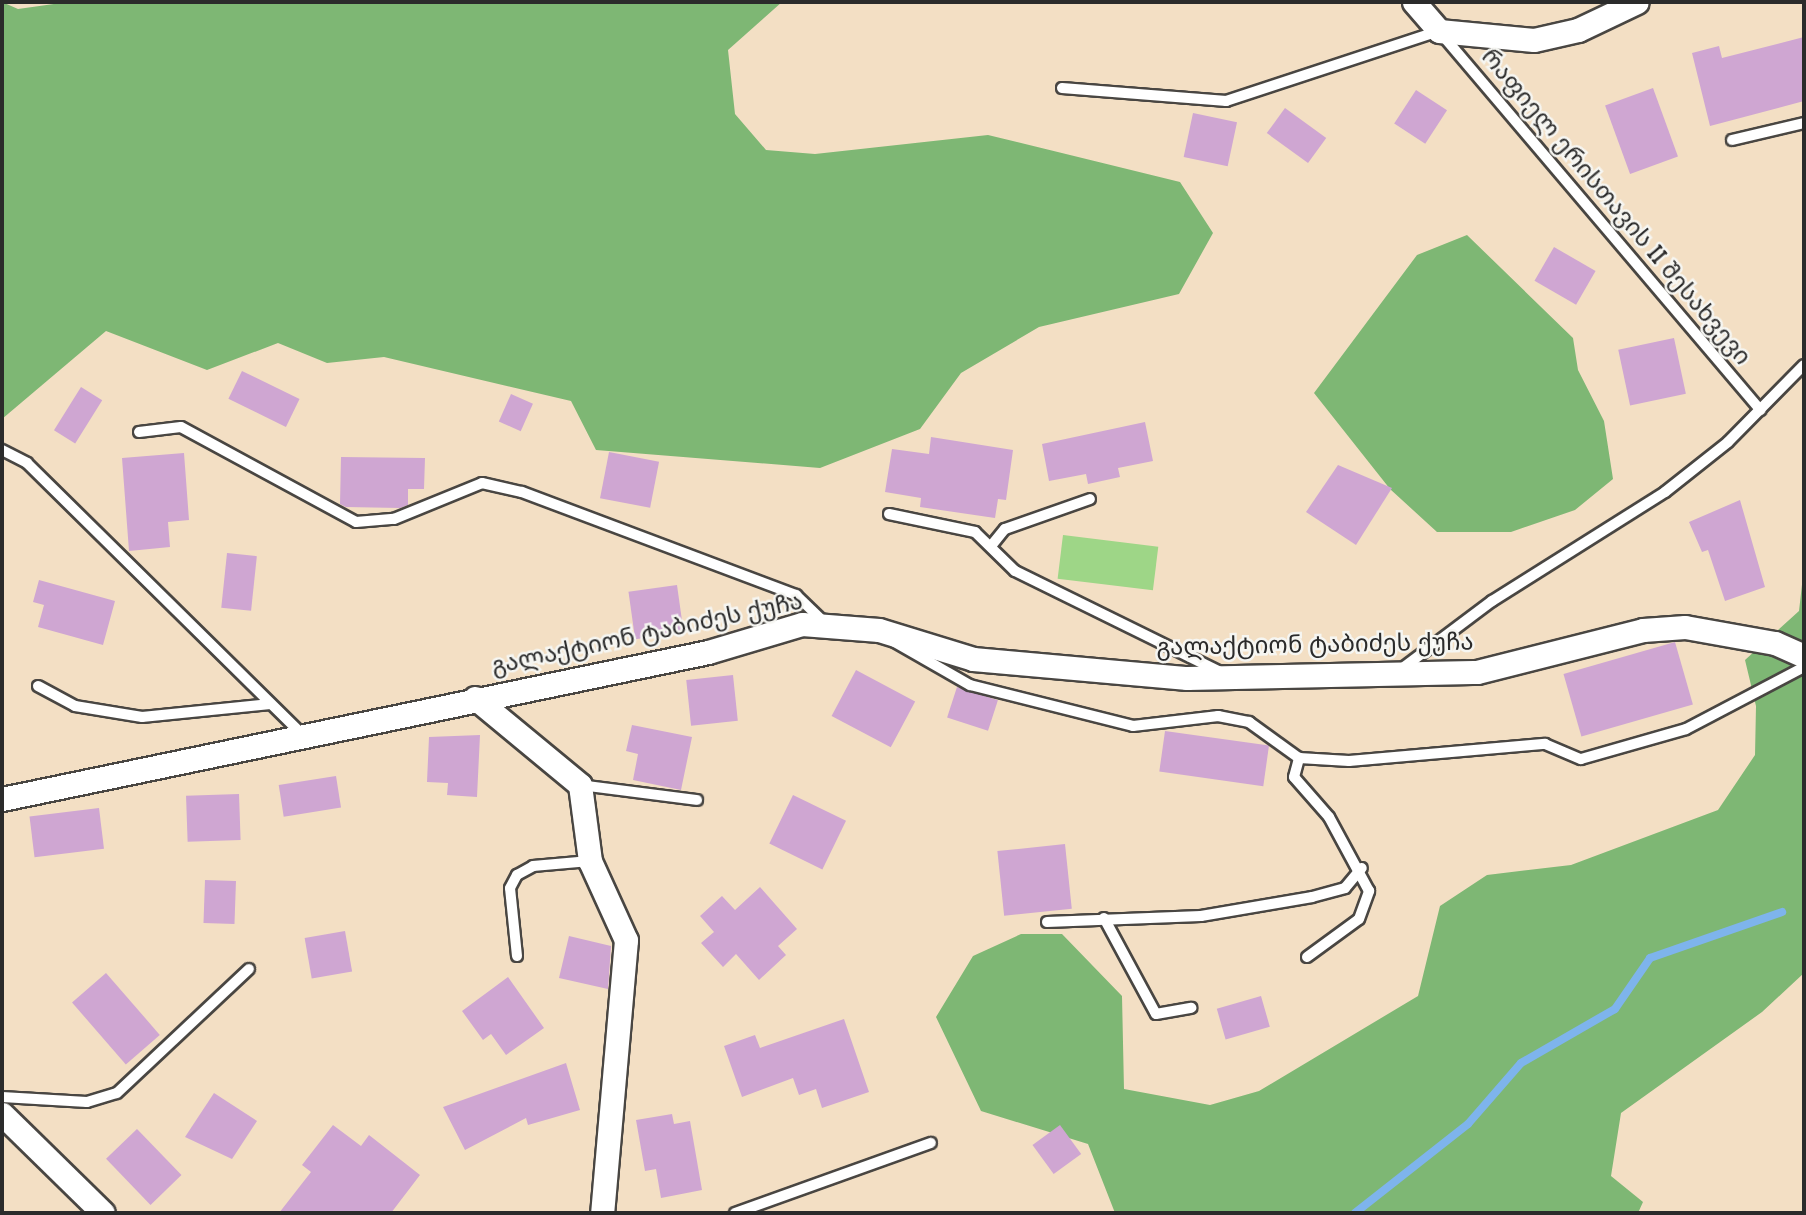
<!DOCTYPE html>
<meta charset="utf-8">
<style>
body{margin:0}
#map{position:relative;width:1806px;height:1215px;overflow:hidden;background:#f3dfc4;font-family:"Balsamiq Sans","Noto Sans Georgian",sans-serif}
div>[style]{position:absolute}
.green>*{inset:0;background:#9ed687;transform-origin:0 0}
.forest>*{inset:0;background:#7eb774}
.stream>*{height:8px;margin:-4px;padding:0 4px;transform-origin:4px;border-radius:4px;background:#7eb4ec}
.building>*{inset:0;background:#cfa6d2;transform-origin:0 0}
.roads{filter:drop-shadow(2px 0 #494642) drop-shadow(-2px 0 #494642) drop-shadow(0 2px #494642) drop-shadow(0 -2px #494642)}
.lane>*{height:10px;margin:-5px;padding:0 5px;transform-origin:5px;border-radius:5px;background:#fff}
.street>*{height:23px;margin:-11.5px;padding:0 11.5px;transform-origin:11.5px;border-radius:11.5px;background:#fff}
span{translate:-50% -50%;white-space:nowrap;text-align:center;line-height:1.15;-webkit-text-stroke:5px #f6f6f2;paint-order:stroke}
.street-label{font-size:24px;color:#2b2b2b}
.frame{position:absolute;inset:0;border:4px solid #2b2b2b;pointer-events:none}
</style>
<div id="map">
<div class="green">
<div style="left:1063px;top:535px;width:96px;height:44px;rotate:7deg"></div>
</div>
<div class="forest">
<div style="clip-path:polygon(2px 2px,18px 9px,68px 2px,782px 2px,728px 50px,735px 114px,766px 150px,815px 154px,988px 135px,1180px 182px,1213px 233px,1179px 294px,1039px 327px,961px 373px,920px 429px,820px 468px,596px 450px,571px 401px,384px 357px,327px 363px,278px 343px,207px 370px,106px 331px,2px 419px)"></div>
<div style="clip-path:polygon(1467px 235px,1573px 338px,1578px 370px,1604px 421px,1613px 479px,1575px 510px,1511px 532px,1437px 532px,1390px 489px,1314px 393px,1417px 255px)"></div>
<div style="clip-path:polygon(1804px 567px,1804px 973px,1762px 1012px,1621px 1113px,1611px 1176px,1643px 1202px,1638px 1213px,1115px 1213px,1088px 1144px,981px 1111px,936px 1017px,973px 956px,1021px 934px,1062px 934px,1122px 996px,1124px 1089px,1210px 1105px,1259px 1091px,1418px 996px,1440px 906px,1487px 875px,1571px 865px,1718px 810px,1755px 755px,1756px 706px,1745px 660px,1799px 611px)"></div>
</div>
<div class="stream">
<div style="left:1355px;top:1213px;width:144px;rotate:-38.2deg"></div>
<div style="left:1468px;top:1124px;width:81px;rotate:-49deg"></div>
<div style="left:1521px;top:1063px;width:108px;rotate:-29.9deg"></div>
<div style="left:1615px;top:1009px;width:62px;rotate:-55.5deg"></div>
<div style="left:1650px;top:958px;width:140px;rotate:-19.2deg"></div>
</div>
<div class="building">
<div style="clip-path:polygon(1804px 37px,1804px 101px,1710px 126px,1692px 53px,1719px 46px,1722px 58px)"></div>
<div style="left:1653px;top:88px;width:73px;height:51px;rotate:70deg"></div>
<div style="left:1416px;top:90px;width:37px;height:40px;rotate:33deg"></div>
<div style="left:1285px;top:108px;width:51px;height:31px;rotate:36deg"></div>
<div style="left:1193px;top:113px;width:45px;height:45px;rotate:12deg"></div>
<div style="left:1554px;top:247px;width:48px;height:39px;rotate:30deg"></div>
<div style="left:1674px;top:338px;width:57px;height:57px;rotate:78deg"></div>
<div style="left:242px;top:371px;width:64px;height:31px;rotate:26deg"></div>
<div style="left:81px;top:387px;width:25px;height:51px;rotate:32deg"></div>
<div style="left:511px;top:394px;width:24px;height:30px;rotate:24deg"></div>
<div style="clip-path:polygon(1145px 422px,1153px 461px,1118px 468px,1120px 477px,1088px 484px,1086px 474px,1049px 481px,1042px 444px)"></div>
<div style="clip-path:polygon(931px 437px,1013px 450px,1006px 500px,998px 499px,995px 518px,920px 507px,921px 498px,885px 492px,892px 449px,929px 454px)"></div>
<div style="left:609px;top:452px;width:51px;height:47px;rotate:11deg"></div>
<div style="clip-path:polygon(184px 453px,189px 520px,168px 522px,170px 547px,129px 551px,122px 458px)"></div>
<div style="clip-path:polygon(341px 457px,425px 458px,424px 489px,408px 489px,408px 505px,400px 508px,346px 507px,340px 504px)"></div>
<div style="clip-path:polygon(1338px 465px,1392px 488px,1356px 545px,1306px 512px)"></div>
<div style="clip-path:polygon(1740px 500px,1765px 587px,1725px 601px,1708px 550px,1702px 552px,1689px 522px)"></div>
<div style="left:227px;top:553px;width:30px;height:55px;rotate:6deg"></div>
<div style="clip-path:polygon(39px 580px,115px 601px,103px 645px,38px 627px,44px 605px,33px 602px)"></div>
<div style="left:677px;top:585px;width:48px;height:49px;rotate:82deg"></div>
<div style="left:1675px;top:642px;width:65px;height:116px;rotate:74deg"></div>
<div style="left:856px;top:670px;width:67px;height:52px;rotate:28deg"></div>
<div style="left:733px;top:675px;width:46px;height:47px;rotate:84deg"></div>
<div style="left:957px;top:687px;width:43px;height:32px;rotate:18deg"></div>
<div style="clip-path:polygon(632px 725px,692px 737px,681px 790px,633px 780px,638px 754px,626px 751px)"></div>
<div style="left:1165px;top:731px;width:105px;height:41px;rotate:8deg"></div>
<div style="clip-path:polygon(480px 735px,477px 797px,447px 795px,448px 783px,427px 782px,429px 737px)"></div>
<div style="left:336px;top:776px;width:32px;height:58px;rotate:81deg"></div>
<div style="left:239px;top:794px;width:46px;height:53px;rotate:88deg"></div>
<div style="left:793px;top:795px;width:59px;height:54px;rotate:26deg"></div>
<div style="left:99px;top:808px;width:41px;height:70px;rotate:83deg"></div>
<div style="left:1065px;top:844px;width:65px;height:68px;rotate:84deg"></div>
<div style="left:205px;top:880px;width:31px;height:43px;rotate:2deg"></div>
<div style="clip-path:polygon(760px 887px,797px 929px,778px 946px,786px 955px,759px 980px,736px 954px,723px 967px,701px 943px,714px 932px,700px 916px,722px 896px,735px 910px)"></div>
<div style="left:345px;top:931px;width:41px;height:41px;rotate:80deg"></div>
<div style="clip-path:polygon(569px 936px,611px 946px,608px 989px,559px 978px)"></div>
<div style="left:106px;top:973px;width:82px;height:45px;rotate:49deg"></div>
<div style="clip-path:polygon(508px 977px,544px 1028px,506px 1055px,491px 1034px,483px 1040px,462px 1011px)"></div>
<div style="left:1261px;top:996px;width:32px;height:46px;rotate:74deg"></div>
<div style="clip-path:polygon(844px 1019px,869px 1092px,822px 1108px,816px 1089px,799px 1095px,793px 1078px,742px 1097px,724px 1046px,755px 1035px,760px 1048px)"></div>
<div style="clip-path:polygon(566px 1063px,580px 1110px,528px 1125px,526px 1118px,465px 1150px,443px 1107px)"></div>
<div style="clip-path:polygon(214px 1093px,257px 1121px,232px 1159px,185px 1137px)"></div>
<div style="clip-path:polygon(672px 1114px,674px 1124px,690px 1121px,702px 1190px,661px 1198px,656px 1169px,645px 1171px,636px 1120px)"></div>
<div style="clip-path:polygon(333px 1125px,361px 1146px,369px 1135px,420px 1175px,391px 1213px,279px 1213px,311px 1172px,302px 1165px)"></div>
<div style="left:1060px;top:1125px;width:36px;height:34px;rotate:54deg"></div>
<div style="left:137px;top:1129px;width:64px;height:43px;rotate:46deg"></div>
</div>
<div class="roads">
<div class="lane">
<div style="left:1062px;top:88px;width:165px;rotate:4.5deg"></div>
<div style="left:1226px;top:101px;width:224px;rotate:-18.2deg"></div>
<div style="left:1439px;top:31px;width:497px;rotate:49.7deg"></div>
<div style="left:1732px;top:140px;width:74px;rotate:-13.3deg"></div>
<div style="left:139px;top:432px;width:42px;rotate:-6.8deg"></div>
<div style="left:181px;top:427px;width:199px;rotate:28.5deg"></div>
<div style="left:356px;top:522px;width:38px;rotate:-5deg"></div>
<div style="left:394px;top:519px;width:95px;rotate:-22.2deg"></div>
<div style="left:482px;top:483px;width:41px;rotate:12.7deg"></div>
<div style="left:522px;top:492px;width:293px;rotate:20.6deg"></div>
<div style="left:796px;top:595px;width:40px;rotate:44deg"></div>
<div style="left:2px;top:450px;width:28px;rotate:27deg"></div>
<div style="left:27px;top:463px;width:389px;rotate:44.6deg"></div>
<div style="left:889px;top:514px;width:88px;rotate:11.8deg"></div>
<div style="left:975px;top:532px;width:56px;rotate:44.3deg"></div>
<div style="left:1015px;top:571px;width:229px;rotate:26.2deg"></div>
<div style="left:991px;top:546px;width:22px;rotate:-51deg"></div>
<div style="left:1005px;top:529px;width:90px;rotate:-19.4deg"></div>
<div style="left:891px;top:640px;width:91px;rotate:29.7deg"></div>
<div style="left:970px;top:685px;width:168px;rotate:14.1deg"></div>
<div style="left:1133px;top:726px;width:86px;rotate:-6.7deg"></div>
<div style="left:1218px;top:716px;width:32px;rotate:11deg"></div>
<div style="left:1249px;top:722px;width:62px;rotate:35.8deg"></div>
<div style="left:1400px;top:670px;width:115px;rotate:-36.9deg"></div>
<div style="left:1492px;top:601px;width:204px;rotate:-32.2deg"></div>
<div style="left:1665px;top:492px;width:80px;rotate:-38.4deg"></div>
<div style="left:1728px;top:442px;width:108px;rotate:-45.4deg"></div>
<div style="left:38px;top:686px;width:42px;rotate:28.4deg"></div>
<div style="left:75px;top:706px;width:68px;rotate:9.3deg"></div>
<div style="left:142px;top:717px;width:129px;rotate:-5.8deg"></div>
<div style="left:580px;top:785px;width:118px;rotate:7.3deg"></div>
<div style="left:1104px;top:918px;width:109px;rotate:61.6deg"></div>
<div style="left:1156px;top:1014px;width:36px;rotate:-10deg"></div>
<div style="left:1047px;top:922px;width:154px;rotate:-2.2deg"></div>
<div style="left:1201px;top:916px;width:113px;rotate:-9.7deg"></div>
<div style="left:1312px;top:897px;width:34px;rotate:-15deg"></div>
<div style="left:1345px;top:888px;width:26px;rotate:-50deg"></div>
<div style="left:517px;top:956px;width:68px;rotate:-95.9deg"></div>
<div style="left:510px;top:888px;width:15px;rotate:-62deg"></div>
<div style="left:517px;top:875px;width:18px;rotate:-29deg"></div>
<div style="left:533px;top:866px;width:57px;rotate:-5deg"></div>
<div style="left:1307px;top:957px;width:64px;rotate:-36.2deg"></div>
<div style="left:1359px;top:919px;width:30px;rotate:-70deg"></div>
<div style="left:1369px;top:891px;width:84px;rotate:-118.4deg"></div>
<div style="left:1329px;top:817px;width:53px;rotate:-131.2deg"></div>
<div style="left:1294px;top:777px;width:20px;rotate:-75deg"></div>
<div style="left:1299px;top:758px;width:50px;rotate:3.4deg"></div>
<div style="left:1349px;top:761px;width:197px;rotate:-5deg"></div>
<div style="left:1545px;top:744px;width:39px;rotate:23deg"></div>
<div style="left:1581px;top:759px;width:109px;rotate:-15.9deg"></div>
<div style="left:1686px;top:729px;width:133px;rotate:-27.7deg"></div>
<div style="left:2px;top:1097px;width:85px;rotate:3.4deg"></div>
<div style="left:87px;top:1102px;width:31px;rotate:-17deg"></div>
<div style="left:117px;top:1093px;width:181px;rotate:-43.2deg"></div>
<div style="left:735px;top:1213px;width:208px;rotate:-19.7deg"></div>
</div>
<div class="street">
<div style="left:1414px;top:2px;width:38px;rotate:49deg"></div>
<div style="left:1439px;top:31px;width:95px;rotate:5.4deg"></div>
<div style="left:1534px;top:40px;width:45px;rotate:-12.8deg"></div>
<div style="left:1578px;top:30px;width:65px;rotate:-25.4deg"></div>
<div style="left:475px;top:698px;width:136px;rotate:39.6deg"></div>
<div style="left:580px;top:785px;width:77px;rotate:82.5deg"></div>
<div style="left:590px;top:861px;width:87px;rotate:65.5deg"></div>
<div style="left:626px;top:940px;width:274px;rotate:95deg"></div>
<div style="left:2px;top:799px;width:721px;rotate:-11.76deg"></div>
<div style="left:708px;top:652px;width:98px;rotate:-16.6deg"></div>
<div style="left:802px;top:624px;width:77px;rotate:4.5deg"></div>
<div style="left:879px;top:630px;width:98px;rotate:17.1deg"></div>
<div style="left:973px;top:659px;width:215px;rotate:5.1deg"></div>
<div style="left:1187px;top:678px;width:290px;rotate:-1.2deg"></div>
<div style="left:1477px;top:672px;width:171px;rotate:-14.2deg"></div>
<div style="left:1643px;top:630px;width:42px;rotate:-4.1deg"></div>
<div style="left:1685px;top:627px;width:91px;rotate:10.1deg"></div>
<div style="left:1775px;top:643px;width:32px;rotate:24deg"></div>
<div style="left:2px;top:1114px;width:141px;rotate:44.4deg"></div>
</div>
</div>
<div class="street-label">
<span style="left:1616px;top:207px;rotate:50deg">რაფიელ ერისთავის II შესახვევი</span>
<span style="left:647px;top:634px;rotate:-12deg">გალაქტიონ ტაბიძეს ქუჩა</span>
<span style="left:1315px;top:645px;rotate:-1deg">გალაქტიონ ტაბიძეს ქუჩა</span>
</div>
<div class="frame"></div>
</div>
